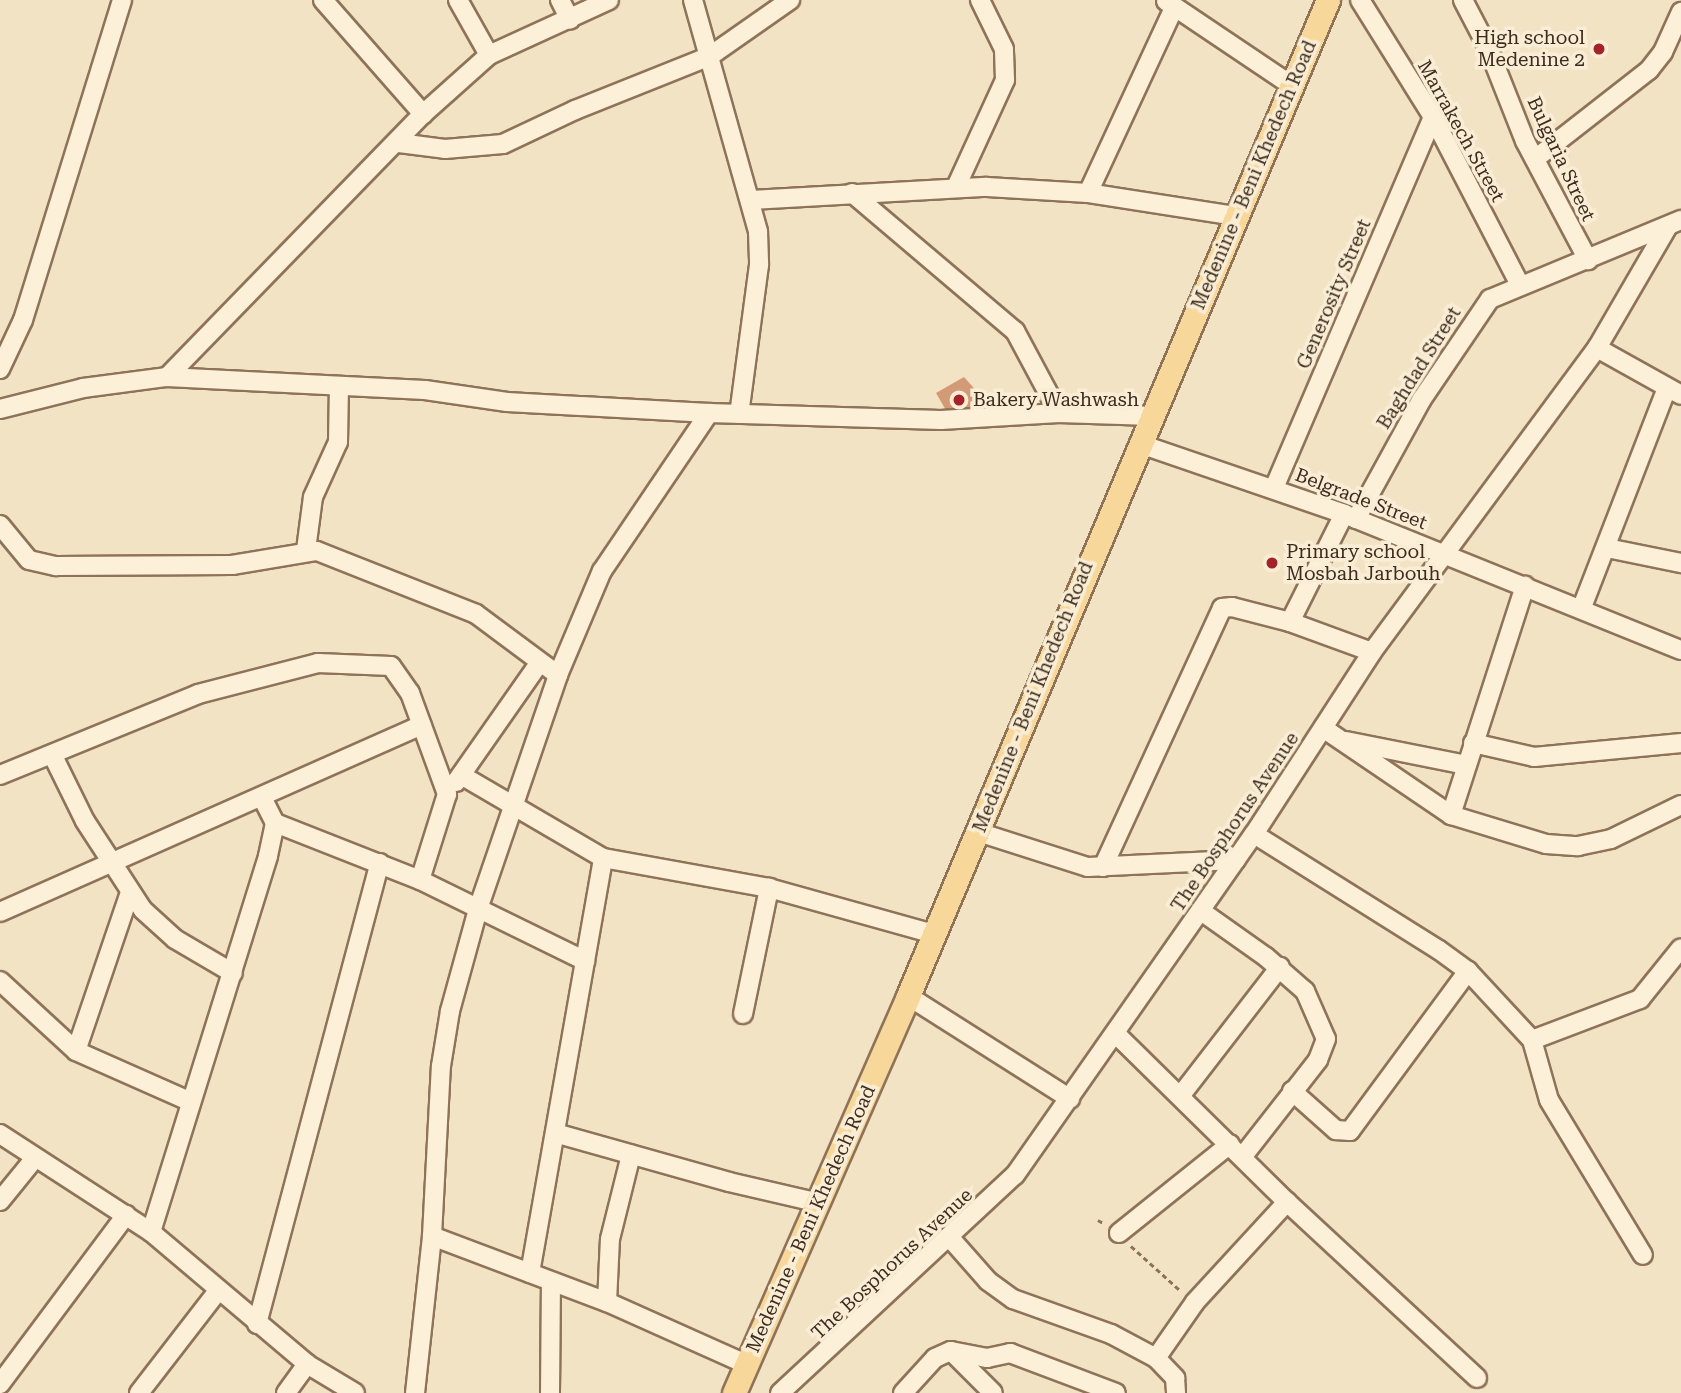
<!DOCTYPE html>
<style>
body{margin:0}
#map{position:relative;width:1681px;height:1393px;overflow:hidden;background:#f2e3c4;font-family:"Roboto Serif",serif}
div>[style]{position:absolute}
.building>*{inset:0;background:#d39a77}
.path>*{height:2.5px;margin-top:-1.25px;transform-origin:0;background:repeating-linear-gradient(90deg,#8f7359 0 5px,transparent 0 8.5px)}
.roads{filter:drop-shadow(2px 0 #8f7359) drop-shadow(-2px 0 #8f7359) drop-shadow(0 2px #8f7359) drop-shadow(0 -2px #8f7359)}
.minor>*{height:18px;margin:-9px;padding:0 9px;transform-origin:9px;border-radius:9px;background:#fcf0d9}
.major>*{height:23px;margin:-11.5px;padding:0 11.5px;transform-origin:11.5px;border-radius:11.5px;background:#f8d79a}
.dots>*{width:19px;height:19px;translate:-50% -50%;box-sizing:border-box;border:4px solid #f9edd5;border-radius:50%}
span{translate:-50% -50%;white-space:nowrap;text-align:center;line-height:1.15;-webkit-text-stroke:7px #f9edd5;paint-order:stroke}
.poi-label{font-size:19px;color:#3d2c1e}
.right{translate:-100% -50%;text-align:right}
.left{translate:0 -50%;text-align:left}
.street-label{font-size:19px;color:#3d2c1e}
</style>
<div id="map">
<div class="building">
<div style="clip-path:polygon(964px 377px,973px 387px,983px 415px,968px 418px,963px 406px,947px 412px,936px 393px)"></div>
</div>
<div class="path">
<div style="left:1098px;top:1220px;width:8px;rotate:30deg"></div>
<div style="left:1131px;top:1246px;width:67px;rotate:42deg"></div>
</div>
<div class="roads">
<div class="minor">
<div style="left:323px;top:0;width:152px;rotate:48.7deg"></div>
<div style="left:458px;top:0;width:63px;rotate:60.6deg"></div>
<div style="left:560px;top:0;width:22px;rotate:63deg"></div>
<div style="left:693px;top:0;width:241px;rotate:74.3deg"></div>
<div style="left:758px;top:232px;width:33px;rotate:88deg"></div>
<div style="left:759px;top:265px;width:150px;rotate:97.6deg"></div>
<div style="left:1360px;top:0;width:138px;rotate:58deg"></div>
<div style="left:1433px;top:117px;width:189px;rotate:62.6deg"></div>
<div style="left:1463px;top:0;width:56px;rotate:62.5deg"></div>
<div style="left:1489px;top:50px;width:98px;rotate:68.4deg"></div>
<div style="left:1525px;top:141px;width:135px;rotate:62.1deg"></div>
<div style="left:1166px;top:1px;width:151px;rotate:33.9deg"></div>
<div style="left:399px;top:143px;width:46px;rotate:7.4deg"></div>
<div style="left:445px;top:149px;width:58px;rotate:-4.9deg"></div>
<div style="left:503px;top:144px;width:80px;rotate:-25.3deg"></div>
<div style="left:575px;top:110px;width:145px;rotate:-21.8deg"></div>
<div style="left:710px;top:56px;width:98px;rotate:-35deg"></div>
<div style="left:1535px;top:159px;width:145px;rotate:-38deg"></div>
<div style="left:1649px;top:70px;width:23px;rotate:-52deg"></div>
<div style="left:1663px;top:52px;width:44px;rotate:-65.8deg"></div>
<div style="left:956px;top:187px;width:118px;rotate:-65.4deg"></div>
<div style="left:1005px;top:80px;width:31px;rotate:-92deg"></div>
<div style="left:1004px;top:49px;width:55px;rotate:-116.1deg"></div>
<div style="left:852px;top:193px;width:214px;rotate:40.3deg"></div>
<div style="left:1015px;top:331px;width:93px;rotate:61.8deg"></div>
<div style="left:1088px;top:193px;width:204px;rotate:-65.1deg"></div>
<div style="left:751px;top:200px;width:236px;rotate:-3.2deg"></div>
<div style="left:987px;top:187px;width:101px;rotate:3.4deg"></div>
<div style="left:1088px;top:193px;width:149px;rotate:8.9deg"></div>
<div style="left:1597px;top:348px;width:96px;rotate:29.2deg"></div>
<div style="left:0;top:369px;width:54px;rotate:-64.9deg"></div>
<div style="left:23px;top:320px;width:335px;rotate:-72.8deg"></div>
<div style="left:167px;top:377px;width:367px;rotate:-45.8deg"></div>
<div style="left:423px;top:114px;width:89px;rotate:-41.8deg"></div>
<div style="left:489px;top:55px;width:132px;rotate:-24.6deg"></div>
<div style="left:0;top:409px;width:86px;rotate:-14.2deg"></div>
<div style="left:83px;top:388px;width:85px;rotate:-7.5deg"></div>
<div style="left:167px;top:377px;width:258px;rotate:2.9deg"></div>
<div style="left:425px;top:390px;width:83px;rotate:8.3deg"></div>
<div style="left:507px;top:402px;width:202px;rotate:3.1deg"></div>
<div style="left:709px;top:413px;width:232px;rotate:1.7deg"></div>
<div style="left:941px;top:420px;width:118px;rotate:-3.4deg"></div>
<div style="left:1059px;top:413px;width:93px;rotate:1.8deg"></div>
<div style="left:1140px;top:444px;width:216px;rotate:18.9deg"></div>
<div style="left:1344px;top:514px;width:363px;rotate:22deg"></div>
<div style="left:1274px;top:488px;width:404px;rotate:-66.8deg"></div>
<div style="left:1356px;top:519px;width:137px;rotate:-61.2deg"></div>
<div style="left:1422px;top:399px;width:121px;rotate:-55.8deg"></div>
<div style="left:1490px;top:299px;width:207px;rotate:-22.5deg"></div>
<div style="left:0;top:525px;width:45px;rotate:50.4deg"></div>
<div style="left:29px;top:560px;width:28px;rotate:13deg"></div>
<div style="left:56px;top:566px;width:176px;rotate:-0.3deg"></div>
<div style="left:232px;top:565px;width:86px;rotate:-9.4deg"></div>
<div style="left:317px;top:551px;width:171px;rotate:21.6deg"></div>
<div style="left:476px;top:614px;width:102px;rotate:36.6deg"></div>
<div style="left:1607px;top:548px;width:76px;rotate:11.5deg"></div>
<div style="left:306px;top:550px;width:53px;rotate:-82.5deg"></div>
<div style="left:313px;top:497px;width:60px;rotate:-65.6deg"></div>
<div style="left:338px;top:442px;width:56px;rotate:-89deg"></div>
<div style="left:1582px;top:607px;width:235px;rotate:-68.8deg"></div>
<div style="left:1290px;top:622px;width:121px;rotate:-63.4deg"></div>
<div style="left:1323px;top:728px;width:155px;rotate:34.2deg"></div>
<div style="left:1451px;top:815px;width:99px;rotate:17deg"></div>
<div style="left:1546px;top:844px;width:32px;rotate:4deg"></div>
<div style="left:1578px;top:846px;width:34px;rotate:-12deg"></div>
<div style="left:1611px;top:839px;width:78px;rotate:-25.9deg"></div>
<div style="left:1346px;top:741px;width:122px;rotate:11.3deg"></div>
<div style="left:1473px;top:743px;width:63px;rotate:12.9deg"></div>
<div style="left:1534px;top:757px;width:148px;rotate:-5.4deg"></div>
<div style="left:53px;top:756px;width:72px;rotate:63.8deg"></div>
<div style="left:85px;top:821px;width:106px;rotate:56.9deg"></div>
<div style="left:143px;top:910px;width:43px;rotate:42.2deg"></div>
<div style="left:175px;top:939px;width:67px;rotate:30.4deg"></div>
<div style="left:0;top:775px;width:214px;rotate:-22.2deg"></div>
<div style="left:198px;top:694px;width:124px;rotate:-14.5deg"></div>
<div style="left:318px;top:663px;width:73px;rotate:2.4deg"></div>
<div style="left:391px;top:666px;width:33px;rotate:55deg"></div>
<div style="left:410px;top:693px;width:108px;rotate:69.9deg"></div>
<div style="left:447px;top:794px;width:90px;rotate:107.4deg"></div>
<div style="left:461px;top:775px;width:164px;rotate:30.3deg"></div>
<div style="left:603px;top:858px;width:169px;rotate:10.2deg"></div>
<div style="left:769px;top:888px;width:171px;rotate:15.6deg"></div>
<div style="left:456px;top:782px;width:146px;rotate:-55deg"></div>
<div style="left:1451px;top:815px;width:241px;rotate:-72.1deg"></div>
<div style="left:275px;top:823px;width:156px;rotate:21.5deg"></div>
<div style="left:420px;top:880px;width:184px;rotate:26.1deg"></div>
<div style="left:978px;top:832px;width:115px;rotate:17.7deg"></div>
<div style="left:1088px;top:867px;width:148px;rotate:-2.7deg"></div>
<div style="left:1254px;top:834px;width:218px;rotate:32.1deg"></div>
<div style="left:1439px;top:950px;width:36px;rotate:36deg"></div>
<div style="left:1468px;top:971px;width:94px;rotate:47.2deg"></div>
<div style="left:1532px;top:1040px;width:62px;rotate:74.2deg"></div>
<div style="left:1549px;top:1100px;width:181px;rotate:58.8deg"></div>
<div style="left:1103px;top:867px;width:285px;rotate:-65.3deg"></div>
<div style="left:1222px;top:608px;width:10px;rotate:-6deg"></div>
<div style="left:1232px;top:607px;width:60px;rotate:14.5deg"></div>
<div style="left:1290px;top:622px;width:87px;rotate:20.1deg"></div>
<div style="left:1201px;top:911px;width:80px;rotate:35.3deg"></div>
<div style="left:1266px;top:957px;width:52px;rotate:41.1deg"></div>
<div style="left:1305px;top:991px;width:52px;rotate:66.4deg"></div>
<div style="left:1326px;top:1039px;width:22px;rotate:111deg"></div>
<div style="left:1318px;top:1060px;width:122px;rotate:128deg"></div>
<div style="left:0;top:912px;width:461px;rotate:-23.9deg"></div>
<div style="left:0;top:981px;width:103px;rotate:42.6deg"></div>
<div style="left:76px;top:1051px;width:126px;rotate:23.9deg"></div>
<div style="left:908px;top:996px;width:192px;rotate:32.4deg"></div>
<div style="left:743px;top:1014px;width:129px;rotate:-78.3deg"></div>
<div style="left:1117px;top:1035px;width:238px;rotate:44.5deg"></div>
<div style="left:1287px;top:1202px;width:259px;rotate:42.8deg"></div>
<div style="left:1532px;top:1040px;width:116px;rotate:-20.8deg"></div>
<div style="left:1640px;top:999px;width:65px;rotate:-51.2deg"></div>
<div style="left:76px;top:1051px;width:168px;rotate:-71.2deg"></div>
<div style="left:1292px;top:1091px;width:59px;rotate:41.6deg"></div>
<div style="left:1336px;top:1130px;width:14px;rotate:4deg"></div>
<div style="left:1350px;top:1131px;width:199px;rotate:-53.6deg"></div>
<div style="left:1181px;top:1095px;width:162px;rotate:-52.3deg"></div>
<div style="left:555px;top:1133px;width:181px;rotate:15.7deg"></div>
<div style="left:729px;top:1182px;width:92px;rotate:13.1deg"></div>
<div style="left:0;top:1134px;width:180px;rotate:33deg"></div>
<div style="left:151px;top:1232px;width:204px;rotate:40.2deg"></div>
<div style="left:307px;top:1364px;width:56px;rotate:31.1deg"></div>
<div style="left:0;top:1201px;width:55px;rotate:-50.9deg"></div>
<div style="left:151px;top:1232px;width:394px;rotate:-72.7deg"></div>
<div style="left:268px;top:856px;width:34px;rotate:-78deg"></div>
<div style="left:275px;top:823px;width:29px;rotate:-117deg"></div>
<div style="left:1119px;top:1233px;width:142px;rotate:-38.7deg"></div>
<div style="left:432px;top:1236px;width:187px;rotate:20.7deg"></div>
<div style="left:607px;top:1302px;width:154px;rotate:24.1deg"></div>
<div style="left:951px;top:1239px;width:56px;rotate:48.6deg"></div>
<div style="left:988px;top:1281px;width:31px;rotate:36deg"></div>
<div style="left:1013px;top:1299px;width:104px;rotate:19.7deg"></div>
<div style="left:1111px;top:1334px;width:51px;rotate:28.1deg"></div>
<div style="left:1156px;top:1358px;width:28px;rotate:46deg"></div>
<div style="left:1175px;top:1378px;width:15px;rotate:86deg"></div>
<div style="left:530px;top:1273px;width:421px;rotate:-80deg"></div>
<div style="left:607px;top:1302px;width:63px;rotate:-87.3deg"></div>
<div style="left:610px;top:1239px;width:87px;rotate:-76deg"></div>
<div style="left:257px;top:1324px;width:477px;rotate:-75.1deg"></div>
<div style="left:951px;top:1351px;width:59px;rotate:45deg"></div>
<div style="left:1156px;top:1358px;width:68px;rotate:-55.1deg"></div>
<div style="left:1195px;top:1302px;width:136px;rotate:-47.4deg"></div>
<div style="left:0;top:1384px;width:211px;rotate:-53.3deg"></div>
<div style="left:139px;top:1393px;width:128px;rotate:-52.3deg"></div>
<div style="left:286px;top:1393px;width:36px;rotate:-54deg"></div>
<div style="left:415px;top:1393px;width:158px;rotate:-83.8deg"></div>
<div style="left:432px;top:1236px;width:170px;rotate:-87deg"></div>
<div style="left:441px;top:1066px;width:56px;rotate:-80.7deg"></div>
<div style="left:450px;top:1011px;width:106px;rotate:-74.6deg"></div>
<div style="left:478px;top:909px;width:247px;rotate:-71.1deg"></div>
<div style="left:558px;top:675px;width:113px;rotate:-67.1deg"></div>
<div style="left:602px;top:571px;width:191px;rotate:-55.9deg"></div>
<div style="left:550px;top:1393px;width:111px;rotate:-89.5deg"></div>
<div style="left:780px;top:1393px;width:321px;rotate:-42.9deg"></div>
<div style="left:1015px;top:1175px;width:416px;rotate:-55deg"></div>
<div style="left:1254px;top:834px;width:217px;rotate:-57deg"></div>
<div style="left:1372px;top:652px;width:378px;rotate:-53.5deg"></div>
<div style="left:1597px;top:348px;width:141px;rotate:-59.8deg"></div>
<div style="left:903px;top:1393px;width:47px;rotate:-47.6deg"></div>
<div style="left:935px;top:1358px;width:17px;rotate:-24deg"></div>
<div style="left:951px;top:1351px;width:37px;rotate:11deg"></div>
<div style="left:987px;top:1358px;width:24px;rotate:-12deg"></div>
<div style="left:1010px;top:1353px;width:113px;rotate:20.7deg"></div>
</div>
<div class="major">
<div style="left:734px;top:1393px;width:433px;rotate:-66.3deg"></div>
<div style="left:908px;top:996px;width:1081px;rotate:-67.14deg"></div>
</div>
</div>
<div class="dots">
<div style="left:1599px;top:49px;background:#a32329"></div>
<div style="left:959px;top:400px;background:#a32329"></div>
<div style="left:1272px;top:563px;background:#a32329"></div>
</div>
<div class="poi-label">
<span class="right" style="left:1585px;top:49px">High school<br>Medenine 2</span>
<span class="left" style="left:973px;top:400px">Bakery Washwash</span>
<span class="left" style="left:1286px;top:563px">Primary school<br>Mosbah Jarbouh</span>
</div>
<div class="street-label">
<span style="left:1461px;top:131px;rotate:61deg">Marrakech Street</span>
<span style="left:1561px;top:159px;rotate:65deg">Bulgaria Street</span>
<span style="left:1254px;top:175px;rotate:-67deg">Medenine - Beni Khedech Road</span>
<span style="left:1334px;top:294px;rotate:-67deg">Generosity Street</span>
<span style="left:1419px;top:368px;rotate:-58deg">Baghdad Street</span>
<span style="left:1361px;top:499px;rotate:21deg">Belgrade Street</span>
<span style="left:1033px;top:697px;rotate:-68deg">Medenine - Beni Khedech Road</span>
<span style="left:1235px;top:822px;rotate:-56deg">The Bosphorus Avenue</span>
<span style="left:811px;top:1219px;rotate:-66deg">Medenine - Beni Khedech Road</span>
<span style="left:892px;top:1264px;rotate:-43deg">The Bosphorus Avenue</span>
</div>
</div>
